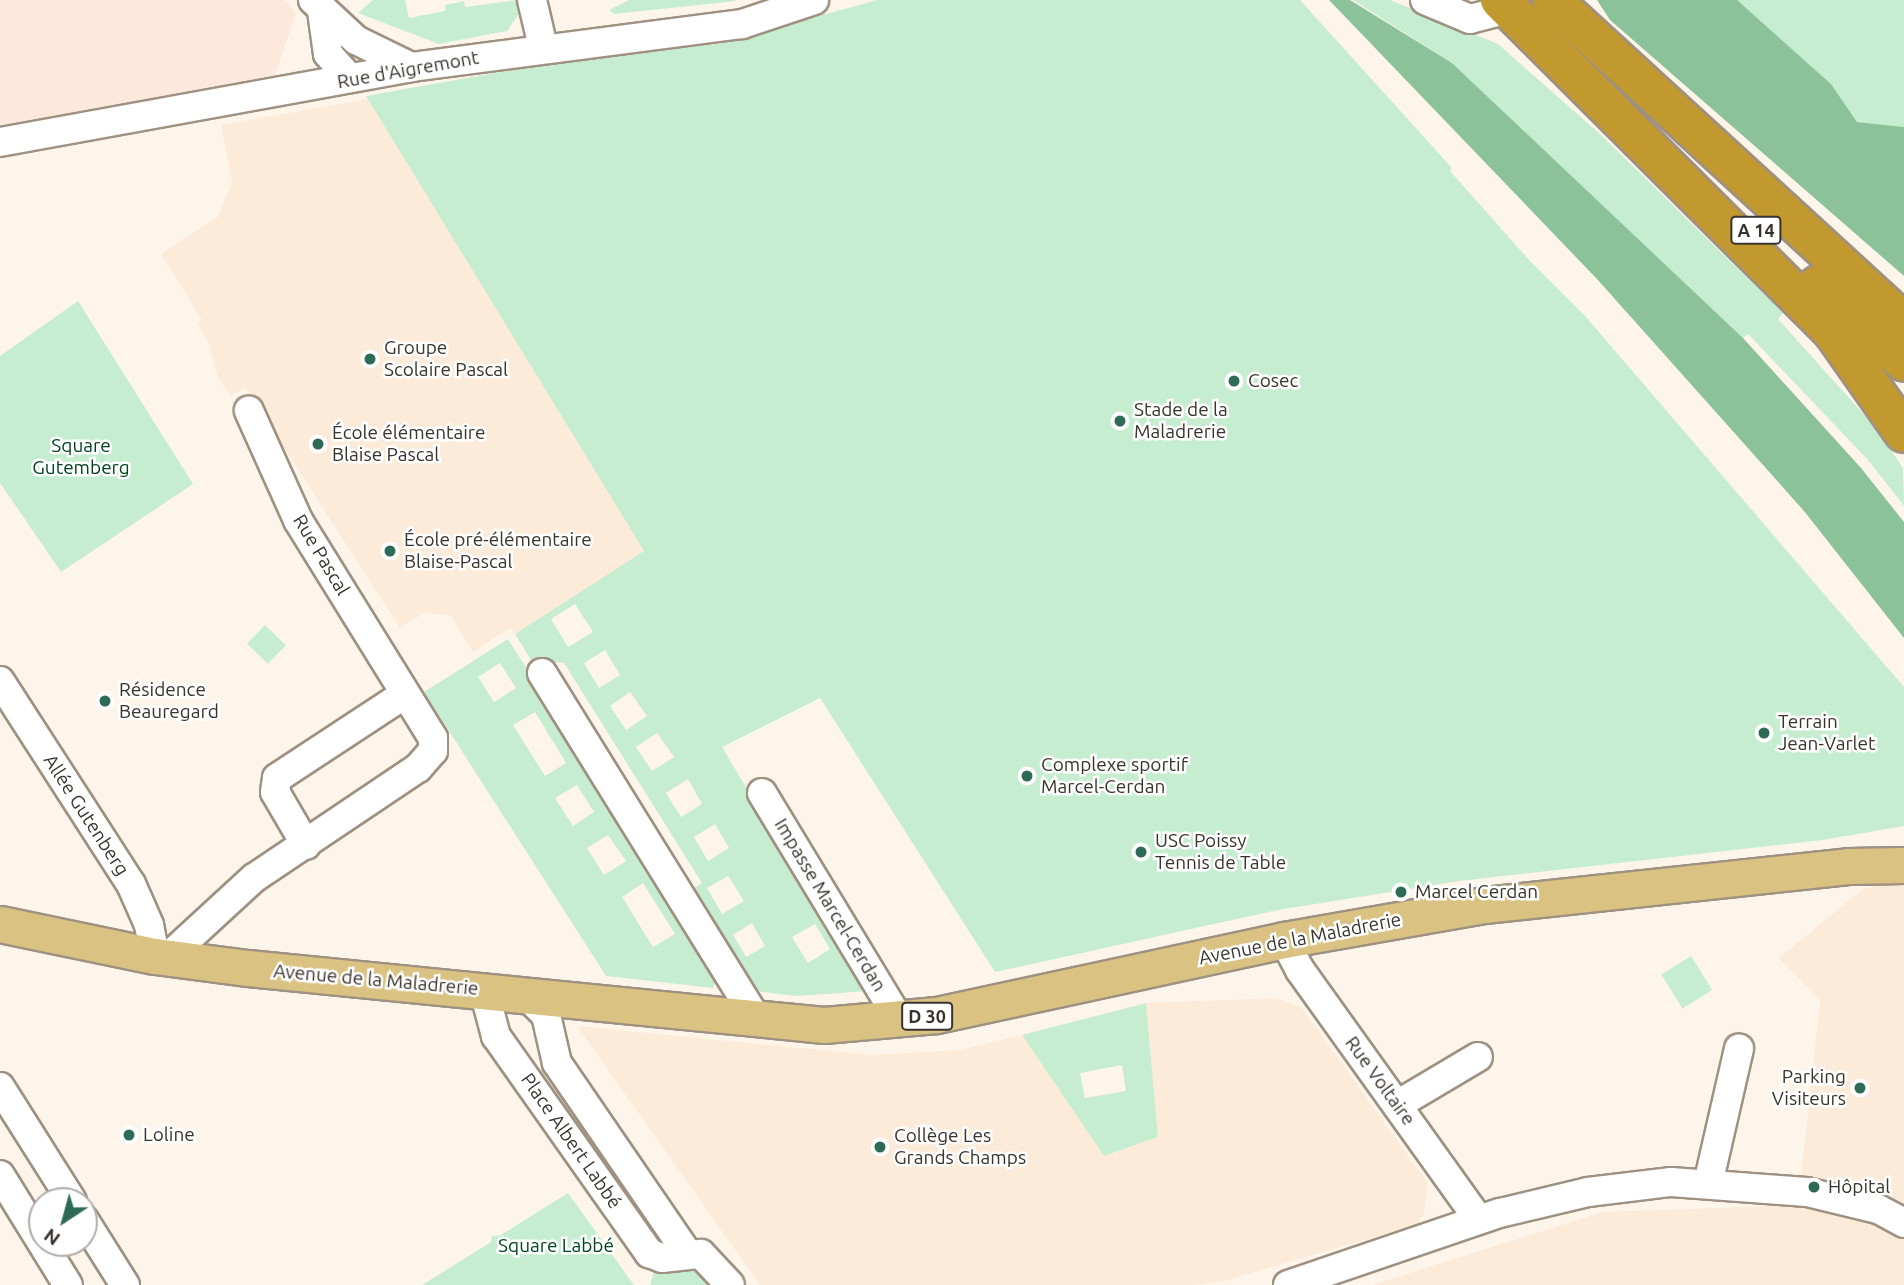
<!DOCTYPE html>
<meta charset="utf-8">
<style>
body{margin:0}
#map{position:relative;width:1904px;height:1285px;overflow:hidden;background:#fef5ea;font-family:Ubuntu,sans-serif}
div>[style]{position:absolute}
.industrial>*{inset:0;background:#fee7db}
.built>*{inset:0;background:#fcebd9}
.green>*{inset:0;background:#c7edd1;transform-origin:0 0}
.forest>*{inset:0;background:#8bc29a}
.roads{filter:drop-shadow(2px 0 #9f9181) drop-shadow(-2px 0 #9f9181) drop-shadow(0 2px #9f9181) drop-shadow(0 -2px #9f9181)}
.minor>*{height:28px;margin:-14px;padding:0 14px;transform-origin:14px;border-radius:14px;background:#fff}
.major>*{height:35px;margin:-17.5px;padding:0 17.5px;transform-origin:17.5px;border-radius:17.5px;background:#dac282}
.highway>*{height:38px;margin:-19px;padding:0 19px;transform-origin:19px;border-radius:19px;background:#c1992f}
.dots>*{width:19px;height:19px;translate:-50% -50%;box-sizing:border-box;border:4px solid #fff;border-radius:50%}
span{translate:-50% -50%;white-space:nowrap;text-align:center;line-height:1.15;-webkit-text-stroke:5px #fff;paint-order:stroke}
.shield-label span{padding:2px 5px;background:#fff;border:2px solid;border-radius:5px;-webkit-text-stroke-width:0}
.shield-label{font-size:18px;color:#39332d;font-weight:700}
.street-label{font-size:19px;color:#39332d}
.poi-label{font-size:19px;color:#39332d}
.left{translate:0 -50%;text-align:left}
.right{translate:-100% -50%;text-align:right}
.park-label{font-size:19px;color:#00441f}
.north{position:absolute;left:28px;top:1187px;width:70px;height:70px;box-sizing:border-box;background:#fff;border:2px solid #b0adab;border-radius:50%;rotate:216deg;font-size:19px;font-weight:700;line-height:28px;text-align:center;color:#39332d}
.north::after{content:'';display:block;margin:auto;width:24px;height:32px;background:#2e6b57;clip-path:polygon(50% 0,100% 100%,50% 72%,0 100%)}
</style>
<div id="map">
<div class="industrial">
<div style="clip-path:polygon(0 0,285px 0,296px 13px,275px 75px,0 126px)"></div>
</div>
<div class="built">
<div style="clip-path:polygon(368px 99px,644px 551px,515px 634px,510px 628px,473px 652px,450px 615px,424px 613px,400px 628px,245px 387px,231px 396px,218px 377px,208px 341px,198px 324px,202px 320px,161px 254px,219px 216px,232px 181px,221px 125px)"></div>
<div style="clip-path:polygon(1904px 878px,1904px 1285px,1372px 1285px,1603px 1212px,1798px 1205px,1820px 1000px,1779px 958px,1863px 889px)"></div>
<div style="clip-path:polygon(1276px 998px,1301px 1007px,1428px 1183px,1424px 1214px,1418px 1224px,1225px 1281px,1194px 1285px,760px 1285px,577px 1026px,872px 1055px,960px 1050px,1022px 1035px,1104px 1156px,1158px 1137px,1146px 1003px)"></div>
</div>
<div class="green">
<div style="clip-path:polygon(373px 0,405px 0,409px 18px,445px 11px,445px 5px,464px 1px,465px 7px,518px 0,520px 12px,507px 31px,439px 44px,358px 13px)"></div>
<div style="clip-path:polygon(629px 0,735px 0,736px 1px,614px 14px,609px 10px)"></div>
<div style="clip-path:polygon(evenodd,877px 0,1300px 0,1452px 168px,1450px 171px,1529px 260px,1586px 317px,1904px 687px,1904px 826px,1823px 840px,1459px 881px,1278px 910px,995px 972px,820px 698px,722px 747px,868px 991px,797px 996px,761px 992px,745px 982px,689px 891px,702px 883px,564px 663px,531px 660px,515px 634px,644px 551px,366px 96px,596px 55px,718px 44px,877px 0,575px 604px,593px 632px,568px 647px,551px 619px,575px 604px,877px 0,605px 650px,620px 675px,599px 688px,584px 663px,605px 650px,877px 0,630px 692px,647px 716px,626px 730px,610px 706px,630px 692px,877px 0,657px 733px,674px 757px,652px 771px,636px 747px,657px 733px,877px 0,688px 779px,702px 804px,681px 817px,666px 793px,688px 779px,877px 0,715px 824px,729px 848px,708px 861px,694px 837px,715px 824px,877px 0,728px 876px,744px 901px,722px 914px,707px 888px,728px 876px,877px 0,752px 923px,765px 946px,746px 957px,733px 935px,752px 923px,877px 0,815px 924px,830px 949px,808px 963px,792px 937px,815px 924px)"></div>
<div style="clip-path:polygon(1353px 0,1390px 0,1498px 44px,1599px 133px,1783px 313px,1778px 319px,1877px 429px,1903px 468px,1904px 506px,1868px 460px,1748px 334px,1743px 338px,1452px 63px)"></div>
<div style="clip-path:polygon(1736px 0,1904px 0,1904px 127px,1857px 122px,1831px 84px)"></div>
<div style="clip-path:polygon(78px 301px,193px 484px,61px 572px,0 483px,0 356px)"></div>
<div style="left:265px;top:625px;width:29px;height:26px;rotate:44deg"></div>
<div style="clip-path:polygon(evenodd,508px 639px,719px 973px,713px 988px,606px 976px,424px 692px,508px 639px,500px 663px,516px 688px,494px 702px,478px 677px,500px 663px,508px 639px,535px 712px,566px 763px,545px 776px,513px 725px,535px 712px,508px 639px,577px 785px,594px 812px,573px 826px,555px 798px,577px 785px,508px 639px,608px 835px,626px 861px,604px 875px,587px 848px,608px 835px,508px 639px,643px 883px,675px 934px,653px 947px,622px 897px,643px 883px)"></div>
<div style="left:1691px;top:956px;width:40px;height:35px;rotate:58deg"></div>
<div style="clip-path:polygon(evenodd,1146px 1003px,1158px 1137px,1104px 1156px,1022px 1035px,1146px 1003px,1122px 1065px,1126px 1091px,1085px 1098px,1080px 1073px,1122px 1065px)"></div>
<div style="clip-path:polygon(568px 1193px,634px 1285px,422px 1285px,491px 1242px,492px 1236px,499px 1236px)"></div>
<div style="clip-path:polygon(685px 1261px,719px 1285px,650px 1285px,654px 1271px)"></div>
</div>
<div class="forest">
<div style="clip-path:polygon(1329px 0,1350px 0,1452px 63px,1743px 338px,1861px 468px,1904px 522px,1904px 638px,1804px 511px,1597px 279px)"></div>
<div style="clip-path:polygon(1597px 0,1737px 0,1831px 84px,1857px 122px,1904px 127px,1904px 276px,1610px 20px)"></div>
</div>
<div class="roads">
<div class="minor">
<div style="left:313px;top:0;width:59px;rotate:42.9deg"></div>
<div style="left:356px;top:40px;width:61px;rotate:26.1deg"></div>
<div style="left:532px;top:0;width:48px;rotate:76.8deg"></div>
<div style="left:1425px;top:0;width:49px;rotate:22.9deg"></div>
<div style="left:1470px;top:19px;width:40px;rotate:-14.4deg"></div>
<div style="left:322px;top:11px;width:43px;rotate:82.1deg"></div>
<div style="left:328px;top:54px;width:27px;rotate:48deg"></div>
<div style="left:0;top:142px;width:418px;rotate:-10.3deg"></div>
<div style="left:411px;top:67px;width:334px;rotate:-7.4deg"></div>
<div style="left:742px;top:24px;width:76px;rotate:-18.4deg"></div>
<div style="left:542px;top:673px;width:405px;rotate:58.2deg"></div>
<div style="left:0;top:681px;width:242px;rotate:57.2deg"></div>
<div style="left:131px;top:884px;width:45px;rotate:66.3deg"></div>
<div style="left:149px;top:925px;width:32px;rotate:79deg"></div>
<div style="left:762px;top:793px;width:263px;rotate:58.8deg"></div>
<div style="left:306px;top:845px;width:61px;rotate:-120.3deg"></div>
<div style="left:275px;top:792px;width:14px;rotate:-82deg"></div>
<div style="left:277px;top:778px;width:153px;rotate:-33.3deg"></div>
<div style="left:1284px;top:940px;width:34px;rotate:62deg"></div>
<div style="left:1300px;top:970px;width:307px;rotate:54.4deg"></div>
<div style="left:168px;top:957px;width:117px;rotate:-42.6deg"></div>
<div style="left:254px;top:878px;width:197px;rotate:-33.9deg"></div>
<div style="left:418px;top:768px;width:23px;rotate:-49deg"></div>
<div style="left:433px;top:751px;width:13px;rotate:-90deg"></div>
<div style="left:433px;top:738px;width:256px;rotate:-121.8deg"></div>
<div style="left:298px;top:520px;width:120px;rotate:-114.2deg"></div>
<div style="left:484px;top:991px;width:47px;rotate:75.1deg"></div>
<div style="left:496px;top:1036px;width:266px;rotate:54.8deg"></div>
<div style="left:649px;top:1253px;width:14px;rotate:21deg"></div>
<div style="left:662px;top:1258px;width:39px;rotate:-6deg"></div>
<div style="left:701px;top:1254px;width:42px;rotate:46.9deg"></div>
<div style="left:527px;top:996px;width:27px;rotate:45deg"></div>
<div style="left:546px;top:1015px;width:49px;rotate:77.1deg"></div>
<div style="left:557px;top:1063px;width:230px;rotate:55.6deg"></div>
<div style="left:0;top:1087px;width:135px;rotate:57.7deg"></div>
<div style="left:1397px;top:1105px;width:94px;rotate:-30.7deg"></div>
<div style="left:0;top:1175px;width:129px;rotate:58.3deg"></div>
<div style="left:1708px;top:1184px;width:139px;rotate:-77.1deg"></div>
<div style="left:84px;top:1220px;width:77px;rotate:57.8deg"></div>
<div style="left:1288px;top:1285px;width:224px;rotate:-18.8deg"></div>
<div style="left:1500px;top:1213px;width:90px;rotate:-13.4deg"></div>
<div style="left:1588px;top:1192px;width:84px;rotate:-6.9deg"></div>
<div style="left:1671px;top:1182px;width:136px;rotate:4.2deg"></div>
<div style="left:1807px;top:1192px;width:73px;rotate:13.5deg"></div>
<div style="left:1878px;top:1209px;width:30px;rotate:28deg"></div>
</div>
<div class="major">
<div style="left:0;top:924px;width:158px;rotate:11.7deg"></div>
<div style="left:155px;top:956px;width:94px;rotate:7.4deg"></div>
<div style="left:248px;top:968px;width:579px;rotate:5.65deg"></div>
<div style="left:824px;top:1025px;width:113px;rotate:-5.1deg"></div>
<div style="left:937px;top:1015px;width:355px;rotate:-12.2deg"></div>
<div style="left:1284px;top:940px;width:203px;rotate:-9.9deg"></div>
<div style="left:1484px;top:905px;width:366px;rotate:-6.1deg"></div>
<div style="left:1848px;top:866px;width:56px;rotate:-1deg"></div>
</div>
<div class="highway">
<div style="left:1500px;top:0;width:470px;rotate:44.9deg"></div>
<div style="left:1833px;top:332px;width:123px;rotate:54.9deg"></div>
<div style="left:1552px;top:0;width:477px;rotate:42.5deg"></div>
<div style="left:1818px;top:285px;width:115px;rotate:41.8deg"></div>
</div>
</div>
<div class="dots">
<div style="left:370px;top:359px;background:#2e6b57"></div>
<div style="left:1234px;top:381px;background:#2e6b57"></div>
<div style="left:1120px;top:421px;background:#2e6b57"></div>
<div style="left:318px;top:444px;background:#2e6b57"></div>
<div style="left:390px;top:551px;background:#2e6b57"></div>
<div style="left:105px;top:701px;background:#2e6b57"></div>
<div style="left:1764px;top:733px;background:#2e6b57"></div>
<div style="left:1027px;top:776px;background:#2e6b57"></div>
<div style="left:1141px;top:852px;background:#2e6b57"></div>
<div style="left:1401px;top:892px;background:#2e6b57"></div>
<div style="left:1860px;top:1088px;background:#2e6b57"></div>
<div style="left:129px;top:1135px;background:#2e6b57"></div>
<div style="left:880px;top:1147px;background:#2e6b57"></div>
<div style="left:1814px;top:1187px;background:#2e6b57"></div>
</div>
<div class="shield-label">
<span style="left:1756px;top:230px">A 14</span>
<span style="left:927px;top:1016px">D 30</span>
</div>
<div class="street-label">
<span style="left:408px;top:70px;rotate:-10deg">Rue d'Aigremont</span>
<span style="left:321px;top:555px;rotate:59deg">Rue Pascal</span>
<span style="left:86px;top:815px;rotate:57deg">Allée Gutenberg</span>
<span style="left:830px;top:905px;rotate:59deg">Impasse Marcel-Cerdan</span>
<span style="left:1300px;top:939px;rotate:-11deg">Avenue de la Maladrerie</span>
<span style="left:376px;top:980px;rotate:5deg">Avenue de la Maladrerie</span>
<span style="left:1380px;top:1081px;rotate:54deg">Rue Voltaire</span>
<span style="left:571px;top:1141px;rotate:55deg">Place Albert Labbé</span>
</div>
<div class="poi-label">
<span class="left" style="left:384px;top:359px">Groupe<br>Scolaire Pascal</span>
<span class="left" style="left:1248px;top:381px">Cosec</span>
<span class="left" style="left:1134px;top:421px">Stade de la<br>Maladrerie</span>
<span class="left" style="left:332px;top:444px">École élémentaire<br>Blaise Pascal</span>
<span class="left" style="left:404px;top:551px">École pré-élémentaire<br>Blaise-Pascal</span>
<span class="left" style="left:119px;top:701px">Résidence<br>Beauregard</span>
<span class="left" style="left:1778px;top:733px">Terrain<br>Jean-Varlet</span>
<span class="left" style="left:1041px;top:776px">Complexe sportif<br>Marcel-Cerdan</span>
<span class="left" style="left:1155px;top:852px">USC Poissy<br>Tennis de Table</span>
<span class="left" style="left:1415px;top:892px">Marcel Cerdan</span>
<span class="right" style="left:1846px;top:1088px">Parking<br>Visiteurs</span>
<span class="left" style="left:143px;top:1135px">Loline</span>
<span class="left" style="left:894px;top:1147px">Collège Les<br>Grands Champs</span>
<span class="left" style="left:1828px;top:1187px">Hôpital</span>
</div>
<div class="park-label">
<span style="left:81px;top:457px">Square<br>Gutemberg</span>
<span style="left:556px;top:1246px">Square Labbé</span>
</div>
<div class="north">N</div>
</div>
